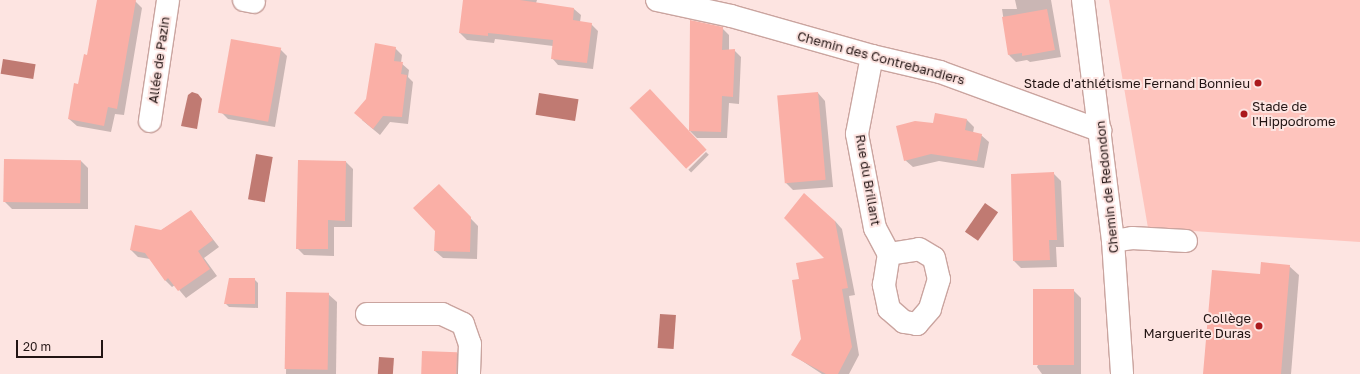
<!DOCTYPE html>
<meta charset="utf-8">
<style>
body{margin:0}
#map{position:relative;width:1360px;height:374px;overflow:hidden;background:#fde4e1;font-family:"Golos Text",sans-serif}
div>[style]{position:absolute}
.green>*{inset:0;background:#fec4bd}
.water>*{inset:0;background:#c07a72;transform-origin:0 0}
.shadow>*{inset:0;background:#0003;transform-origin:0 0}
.building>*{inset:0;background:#faafa6;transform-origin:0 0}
.roads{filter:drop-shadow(1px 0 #caa49f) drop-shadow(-1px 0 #caa49f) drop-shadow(0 1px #caa49f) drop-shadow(0 -1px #caa49f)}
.minor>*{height:22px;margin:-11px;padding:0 11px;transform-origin:11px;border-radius:11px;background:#fff}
.dots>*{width:11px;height:11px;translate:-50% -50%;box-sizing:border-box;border:2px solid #fde4e1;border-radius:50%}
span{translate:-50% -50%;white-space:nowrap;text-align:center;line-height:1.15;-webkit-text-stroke:4px #fde4e1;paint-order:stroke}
.street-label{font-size:13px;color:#221413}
.poi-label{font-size:13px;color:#221413}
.right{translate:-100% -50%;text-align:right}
.left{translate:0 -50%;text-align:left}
.scale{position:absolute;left:16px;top:340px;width:87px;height:18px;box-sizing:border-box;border:2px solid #221413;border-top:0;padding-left:5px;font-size:12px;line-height:14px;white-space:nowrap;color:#221413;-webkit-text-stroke:3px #fde4e1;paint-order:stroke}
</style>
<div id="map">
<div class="green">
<div style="clip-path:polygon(1109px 0,1360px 0,1360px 242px,1148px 228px)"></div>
</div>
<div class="water">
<div style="left:3px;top:59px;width:33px;height:15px;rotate:9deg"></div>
<div style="clip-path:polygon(192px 92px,198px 94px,202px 99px,197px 129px,181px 126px,188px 95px)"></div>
<div style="left:539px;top:93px;width:40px;height:22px;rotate:9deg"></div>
<div style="left:256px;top:154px;width:17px;height:46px;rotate:10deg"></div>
<div style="left:985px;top:203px;width:16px;height:35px;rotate:35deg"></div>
<div style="left:660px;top:314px;width:16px;height:34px;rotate:4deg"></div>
<div style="left:379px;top:357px;width:15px;height:17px;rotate:4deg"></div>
</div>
<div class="shadow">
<div style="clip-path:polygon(98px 0,134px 0,142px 8px,124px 115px,115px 114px,111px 132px,77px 126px,69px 119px,88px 56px)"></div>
<div style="clip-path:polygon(464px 0,537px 0,536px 3px,574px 9px,581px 15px,580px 22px,591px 24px,598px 31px,593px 69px,558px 65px,552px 58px,553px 46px,495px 39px,494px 43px,467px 40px,460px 33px)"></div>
<div style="clip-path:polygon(1015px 0,1051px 0,1061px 57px,1030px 62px,1027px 60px,1016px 62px,1009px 55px,1002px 9px,1017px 9px)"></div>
<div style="clip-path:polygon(722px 28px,729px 35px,729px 50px,734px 50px,741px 57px,739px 104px,729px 103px,727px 138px,697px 138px,690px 131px)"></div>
<div style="clip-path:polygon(395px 48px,402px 55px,401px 63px,409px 70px,408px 77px,413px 82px,408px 124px,390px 122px,380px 135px,362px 120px,367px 99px)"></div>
<div style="clip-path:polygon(280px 49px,287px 56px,275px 127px,228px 119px,221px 112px)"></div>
<div style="clip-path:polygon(818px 93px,825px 101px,833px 187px,793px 190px,785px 182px)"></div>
<div style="clip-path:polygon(967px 120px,974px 127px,973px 133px,981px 135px,989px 142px,984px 168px,939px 161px,913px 167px,905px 160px,934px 124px)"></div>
<div style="left:706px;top:152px;width:4px;height:25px;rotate:45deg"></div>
<div style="clip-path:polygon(81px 161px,88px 168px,88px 209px,12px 209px,4px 201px)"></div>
<div style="clip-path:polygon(299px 161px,346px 162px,353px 169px,352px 227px,334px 227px,334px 256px,304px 255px,297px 248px)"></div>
<div style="clip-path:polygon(1053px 173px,1061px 181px,1064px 247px,1056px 247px,1057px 267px,1021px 268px,1014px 261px)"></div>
<div style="clip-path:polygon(439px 186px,478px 226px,477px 259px,443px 258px,435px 251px)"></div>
<div style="clip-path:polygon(191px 211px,219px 247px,204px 258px,217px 276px,186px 298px,175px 285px,172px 287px,165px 280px,150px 259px,138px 257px,131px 250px)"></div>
<div style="clip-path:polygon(835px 221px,842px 229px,855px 295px,849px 296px,859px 355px,849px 374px,822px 374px,793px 355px,802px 340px,800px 280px,826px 259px)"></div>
<div style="clip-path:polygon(1289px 266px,1299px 275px,1291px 374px,1204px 374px,1261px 275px)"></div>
<div style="clip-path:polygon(254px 279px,258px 283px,258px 308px,229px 307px,225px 303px)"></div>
<div style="clip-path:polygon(1073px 290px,1081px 298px,1081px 374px,1042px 374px,1037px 367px)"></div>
<div style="clip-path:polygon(287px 293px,328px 294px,337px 302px,336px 374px,286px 374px)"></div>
<div style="clip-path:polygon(457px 353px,464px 360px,464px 374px,422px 374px)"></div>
</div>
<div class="building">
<div style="clip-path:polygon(97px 0,136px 0,117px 109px,108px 107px,104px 126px,68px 119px,74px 83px,78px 84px,84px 54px,87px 55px)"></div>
<div style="clip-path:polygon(463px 0,520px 0,574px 8px,573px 20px,592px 23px,587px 63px,551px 59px,553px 40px,488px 33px,488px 36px,459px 33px)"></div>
<div style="clip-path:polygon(1047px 9px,1055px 50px,1022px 56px,1022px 53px,1008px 55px,1002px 17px)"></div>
<div style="clip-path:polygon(690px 20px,723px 27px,722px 50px,735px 49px,733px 97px,722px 96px,721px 132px,689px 131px)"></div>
<div style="left:231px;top:39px;width:51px;height:75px;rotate:10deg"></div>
<div style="clip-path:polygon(375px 43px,396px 47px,394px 61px,403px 62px,401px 74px,407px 75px,402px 117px,383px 116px,373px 129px,354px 113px,366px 99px)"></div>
<div style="left:650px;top:89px;width:83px;height:28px;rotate:47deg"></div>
<div style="left:818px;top:92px;width:88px;height:41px;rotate:85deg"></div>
<div style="clip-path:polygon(935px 113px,967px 119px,965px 130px,982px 134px,977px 161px,931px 154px,904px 161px,896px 126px,915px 121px,933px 123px)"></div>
<div style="left:4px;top:159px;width:77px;height:43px;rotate:1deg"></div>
<div style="clip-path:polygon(298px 160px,346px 161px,345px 221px,328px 220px,328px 249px,296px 249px)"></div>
<div style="clip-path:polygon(1054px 172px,1057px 240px,1049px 240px,1050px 260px,1013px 261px,1011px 174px)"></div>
<div style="clip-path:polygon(439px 184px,471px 217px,470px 252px,434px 251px,435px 231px,413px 208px)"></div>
<div style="clip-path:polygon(804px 193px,835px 221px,848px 288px,842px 289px,852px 347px,838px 374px,826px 374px,791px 355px,801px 339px,792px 280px,799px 279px,796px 263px,824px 258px,784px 218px)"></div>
<div style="clip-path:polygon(191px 210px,213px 240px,198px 251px,210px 269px,178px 291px,168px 278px,165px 281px,145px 253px,130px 250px,135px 225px,161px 230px)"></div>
<div style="clip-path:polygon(1261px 262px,1290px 265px,1281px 374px,1203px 374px,1212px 270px,1260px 274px)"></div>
<div style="clip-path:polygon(229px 278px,255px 278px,255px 304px,224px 304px)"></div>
<div style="left:1074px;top:289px;width:76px;height:41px;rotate:90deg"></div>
<div style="left:286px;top:292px;width:43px;height:77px;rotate:1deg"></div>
<div style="left:422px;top:351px;width:35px;height:23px;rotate:2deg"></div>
</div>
<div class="roads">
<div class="minor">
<div style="left:244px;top:0;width:10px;rotate:11deg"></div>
<div style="left:657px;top:0;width:76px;rotate:12.2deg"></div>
<div style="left:731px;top:16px;width:147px;rotate:15.8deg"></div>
<div style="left:872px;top:56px;width:70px;rotate:13.2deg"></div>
<div style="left:940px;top:72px;width:171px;rotate:20.1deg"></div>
<div style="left:1083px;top:0;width:243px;rotate:82.9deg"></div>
<div style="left:1113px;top:241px;width:133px;rotate:86.1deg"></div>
<div style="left:872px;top:56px;width:79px;rotate:100.9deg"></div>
<div style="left:857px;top:134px;width:96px;rotate:79.2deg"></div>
<div style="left:875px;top:228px;width:30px;rotate:62deg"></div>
<div style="left:150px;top:121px;width:122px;rotate:-81.5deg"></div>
<div style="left:1113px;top:241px;width:19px;rotate:-9deg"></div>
<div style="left:1132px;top:238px;width:54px;rotate:3.2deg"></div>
<div style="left:919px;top:249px;width:17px;rotate:31deg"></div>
<div style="left:934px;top:258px;width:22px;rotate:77deg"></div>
<div style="left:939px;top:279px;width:31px;rotate:107deg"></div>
<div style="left:930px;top:309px;width:20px;rotate:131deg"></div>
<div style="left:917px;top:324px;width:13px;rotate:-171deg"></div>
<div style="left:904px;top:322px;width:20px;rotate:-139deg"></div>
<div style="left:889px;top:309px;width:25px;rotate:-102deg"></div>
<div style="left:884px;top:285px;width:31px;rotate:-81deg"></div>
<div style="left:889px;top:254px;width:30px;rotate:-9deg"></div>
<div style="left:367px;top:314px;width:75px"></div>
<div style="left:442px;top:314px;width:23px;rotate:25deg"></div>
<div style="left:463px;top:324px;width:21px;rotate:71deg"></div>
<div style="left:470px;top:344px;width:30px;rotate:92deg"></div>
</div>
</div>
<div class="dots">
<div style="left:1258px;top:83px;background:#ab191c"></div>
<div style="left:1244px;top:114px;background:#ab191c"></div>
<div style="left:1259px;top:326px;background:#ab191c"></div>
</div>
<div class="street-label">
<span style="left:881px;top:58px;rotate:15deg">Chemin des Contrebandiers</span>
<span style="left:159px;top:60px;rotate:-82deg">Allée de Pazin</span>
<span style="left:868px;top:180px;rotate:80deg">Rue du Brillant</span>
<span style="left:1107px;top:187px;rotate:-96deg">Chemin de Redondon</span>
</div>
<div class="poi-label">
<span class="right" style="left:1250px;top:83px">Stade d'athlétisme Fernand Bonnieu</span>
<span class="left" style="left:1252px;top:114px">Stade de<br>l'Hippodrome</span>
<span class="right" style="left:1251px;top:326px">Collège<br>Marguerite Duras</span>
</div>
<div class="scale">20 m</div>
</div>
